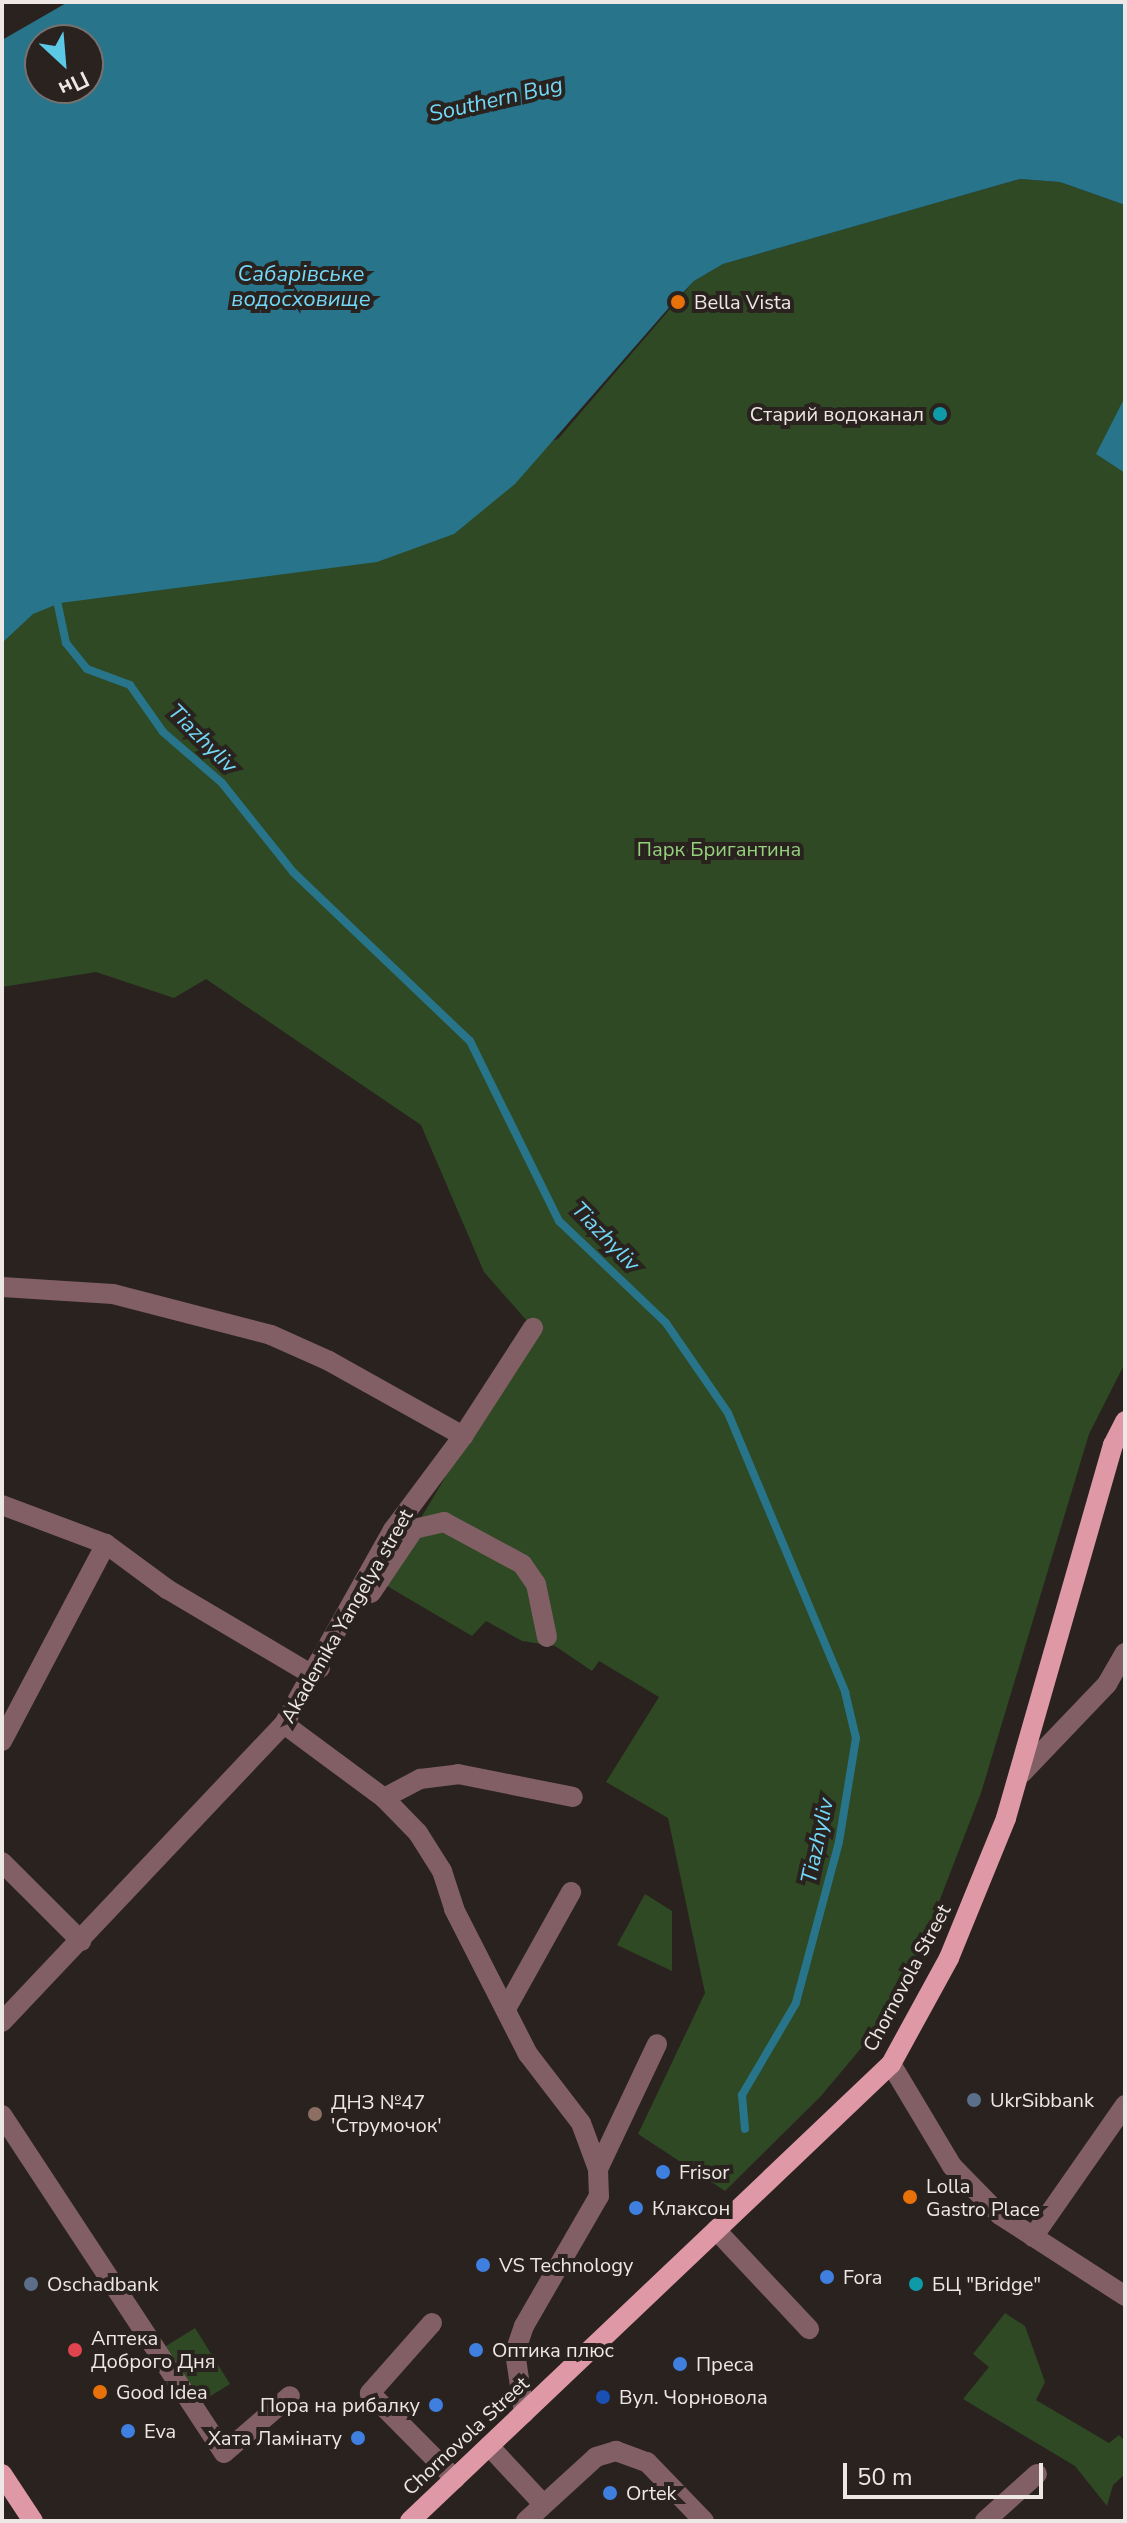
<!DOCTYPE html>
<meta charset="utf-8">
<style>
body{margin:0}
#map{position:relative;width:1127px;height:2523px;overflow:hidden;background:#29221e;font-family:"Nunito Sans",sans-serif}
div>[style]{position:absolute}
.green>*{inset:0;background:#2e4923;transform-origin:0 0}
.water>*{inset:0;background:#28748a}
.stream>*{height:8px;margin:-4px;padding:0 4px;transform-origin:4px;border-radius:4px;background:#28748a}
.minor>*{height:20px;margin:-10px;padding:0 10px;transform-origin:10px;border-radius:10px;background:#815f65}
.major>*{height:20px;margin:-10px;padding:0 10px;transform-origin:10px;border-radius:10px;background:#df99a6}
.dots>*{width:22px;height:22px;translate:-50% -50%;box-sizing:border-box;border:4px solid #29221e;border-radius:50%}
span{translate:-50% -50%;white-space:nowrap;text-align:center;line-height:1.15;-webkit-text-stroke:8px #29221e;paint-order:stroke}
.poi-label{font-size:20px;color:#ede8e6}
.left{translate:0 -50%;text-align:left}
.right{translate:-100% -50%;text-align:right}
.park-label{font-size:20px;color:#94d17d}
.street-label{font-size:20px;color:#ede8e6}
.water-label{font-size:22px;color:#73d8f8;font-style:italic}
.frame{position:absolute;inset:0;border:4px solid #ede8e6;pointer-events:none}
.north{position:absolute;left:24px;top:24px;width:80px;height:80px;box-sizing:border-box;background:#29221e;border:2px solid #77716e;border-radius:50%;rotate:154deg;font-size:22px;font-weight:700;line-height:32px;text-align:center;color:#ede8e6}
.north::after{content:'';display:block;margin:auto;width:28px;height:36px;background:#5bc8e6;clip-path:polygon(50% 0,100% 100%,50% 72%,0 100%)}
.scale{position:absolute;left:843px;top:2463px;width:200px;height:36px;box-sizing:border-box;border:4px solid #ede8e6;border-top:0;padding-left:10px;font-size:24px;line-height:28px;white-space:nowrap;color:#ede8e6;-webkit-text-stroke:6px #29221e;paint-order:stroke}
</style>
<div id="map">
<div class="green">
<div style="clip-path:polygon(1020px 179px,1060px 182px,1125px 205px,1125px 1363px,1089px 1434px,981px 1793px,922px 1946px,878px 2028px,821px 2096px,725px 2191px,638px 2134px,705px 1993px,668px 1818px,606px 1782px,659px 1697px,599px 1661px,592px 1671px,555px 1646px,522px 1641px,486px 1621px,472px 1636px,382px 1583px,534px 1329px,484px 1272px,421px 1125px,206px 979px,174px 998px,96px 972px,2px 987px,2px 594px,558px 439px,694px 281px,723px 264px)"></div>
<div style="clip-path:polygon(645px 1894px,672px 1911px,672px 1971px,617px 1945px)"></div>
<div style="clip-path:polygon(1005px 2313px,1025px 2326px,1045px 2382px,1036px 2400px,1109px 2443px,1119px 2435px,1125px 2441px,1125px 2474px,1113px 2485px,1107px 2506px,1075px 2466px,963px 2399px,989px 2367px,973px 2354px)"></div>
<div style="left:195px;top:2328px;width:66px;height:36px;rotate:58deg"></div>
</div>
<div class="water">
<div style="clip-path:polygon(evenodd,68px 2px,1125px 2px,1125px 205px,1060px 182px,1020px 179px,723px 264px,694px 281px,673px 303px,515px 484px,454px 534px,377px 562px,60px 603px,33px 614px,2px 643px,2px 40px,68px 2px,40px 40px,88px 40px,88px 88px,40px 88px,40px 40px)"></div>
<div style="clip-path:polygon(1125px 397px,1125px 473px,1096px 454px)"></div>
</div>
<div class="stream">
<div style="left:56px;top:596px;width:48px;rotate:78deg"></div>
<div style="left:66px;top:643px;width:33px;rotate:51deg"></div>
<div style="left:87px;top:669px;width:46px;rotate:20.4deg"></div>
<div style="left:130px;top:685px;width:57px;rotate:54.9deg"></div>
<div style="left:163px;top:732px;width:78px;rotate:40.8deg"></div>
<div style="left:222px;top:783px;width:114px;rotate:51.4deg"></div>
<div style="left:293px;top:872px;width:245px;rotate:43.7deg"></div>
<div style="left:470px;top:1041px;width:201px;rotate:63.7deg"></div>
<div style="left:559px;top:1221px;width:148px;rotate:43.6deg"></div>
<div style="left:666px;top:1323px;width:109px;rotate:55.4deg"></div>
<div style="left:728px;top:1413px;width:303px;rotate:67.2deg"></div>
<div style="left:845px;top:1692px;width:47px;rotate:76.6deg"></div>
<div style="left:856px;top:1738px;width:105px;rotate:99.3deg"></div>
<div style="left:839px;top:1842px;width:167px;rotate:105deg"></div>
<div style="left:796px;top:2003px;width:107px;rotate:120.4deg"></div>
<div style="left:742px;top:2095px;width:34px;rotate:85deg"></div>
</div>
<div class="minor">
<div style="left:2px;top:1287px;width:111px;rotate:3.6deg"></div>
<div style="left:113px;top:1294px;width:163px;rotate:14.5deg"></div>
<div style="left:271px;top:1335px;width:64px;rotate:24.1deg"></div>
<div style="left:329px;top:1361px;width:154px;rotate:29.2deg"></div>
<div style="left:2px;top:1505px;width:111px;rotate:20.6deg"></div>
<div style="left:106px;top:1544px;width:76px;rotate:36.4deg"></div>
<div style="left:167px;top:1589px;width:165px;rotate:30.6deg"></div>
<div style="left:309px;top:1673px;width:12px;rotate:-24deg"></div>
<div style="left:371px;top:1593px;width:77px;rotate:-56.1deg"></div>
<div style="left:414px;top:1529px;width:31px;rotate:-13deg"></div>
<div style="left:444px;top:1522px;width:89px;rotate:28.3deg"></div>
<div style="left:522px;top:1564px;width:24px;rotate:55deg"></div>
<div style="left:536px;top:1584px;width:54px;rotate:78.3deg"></div>
<div style="left:284px;top:1724px;width:124px;rotate:36.5deg"></div>
<div style="left:384px;top:1798px;width:41px;rotate:-27.8deg"></div>
<div style="left:420px;top:1779px;width:38px;rotate:-7deg"></div>
<div style="left:458px;top:1774px;width:117px;rotate:11.3deg"></div>
<div style="left:2px;top:1741px;width:223px;rotate:-62.2deg"></div>
<div style="left:1022px;top:1773px;width:123px;rotate:-46.3deg"></div>
<div style="left:1107px;top:1684px;width:36px;rotate:-60deg"></div>
<div style="left:384px;top:1798px;width:49px;rotate:45.8deg"></div>
<div style="left:418px;top:1833px;width:45px;rotate:57.7deg"></div>
<div style="left:442px;top:1871px;width:40px;rotate:72deg"></div>
<div style="left:454px;top:1909px;width:163px;rotate:63deg"></div>
<div style="left:528px;top:2054px;width:87px;rotate:52.5deg"></div>
<div style="left:581px;top:2123px;width:49px;rotate:69.7deg"></div>
<div style="left:598px;top:2169px;width:27px;rotate:88deg"></div>
<div style="left:599px;top:2196px;width:150px;rotate:120deg"></div>
<div style="left:524px;top:2326px;width:28px;rotate:109deg"></div>
<div style="left:515px;top:2352px;width:62px;rotate:81.6deg"></div>
<div style="left:2px;top:1862px;width:112px;rotate:45deg"></div>
<div style="left:506px;top:2009px;width:134px;rotate:-60.9deg"></div>
<div style="left:2px;top:2022px;width:410px;rotate:-46.6deg"></div>
<div style="left:284px;top:1724px;width:223px;rotate:-60.7deg"></div>
<div style="left:393px;top:1530px;width:117px;rotate:-53.3deg"></div>
<div style="left:463px;top:1436px;width:129px;rotate:-57.1deg"></div>
<div style="left:891px;top:2064px;width:119px;rotate:59.1deg"></div>
<div style="left:952px;top:2166px;width:69px;rotate:45.6deg"></div>
<div style="left:1000px;top:2215px;width:149px;rotate:32.9deg"></div>
<div style="left:2px;top:2115px;width:404px;rotate:56.7deg"></div>
<div style="left:224px;top:2453px;width:87px;rotate:-40.8deg"></div>
<div style="left:598px;top:2169px;width:138px;rotate:-64.7deg"></div>
<div style="left:716px;top:2230px;width:136px;rotate:46.8deg"></div>
<div style="left:1033px;top:2237px;width:161px;rotate:-55.1deg"></div>
<div style="left:432px;top:2323px;width:94px;rotate:131.5deg"></div>
<div style="left:370px;top:2393px;width:121px;rotate:45.3deg"></div>
<div style="left:489px;top:2446px;width:79px;rotate:47deg"></div>
<div style="left:526px;top:2521px;width:95px;rotate:-42.4deg"></div>
<div style="left:596px;top:2457px;width:21px;rotate:-17deg"></div>
<div style="left:616px;top:2451px;width:33px;rotate:20deg"></div>
<div style="left:647px;top:2462px;width:82px;rotate:46deg"></div>
<div style="left:985px;top:2521px;width:70px;rotate:-42.1deg"></div>
</div>
<div class="major">
<div style="left:2px;top:2474px;width:56px;rotate:56.6deg"></div>
<div style="left:410px;top:2521px;width:663px;rotate:-43.53deg"></div>
<div style="left:891px;top:2064px;width:121px;rotate:-61.3deg"></div>
<div style="left:949px;top:1958px;width:151px;rotate:-67.8deg"></div>
<div style="left:1006px;top:1818px;width:388px;rotate:-74deg"></div>
<div style="left:1113px;top:1445px;width:27px;rotate:-63deg"></div>
</div>
<div class="dots">
<div style="left:678px;top:302px;background:#e8710a"></div>
<div style="left:940px;top:414px;background:#0f9aa8"></div>
<div style="left:974px;top:2100px;background:#5c6f8a"></div>
<div style="left:315px;top:2114px;background:#8d6e63"></div>
<div style="left:663px;top:2172px;background:#3f7fe0"></div>
<div style="left:910px;top:2197px;background:#e8710a"></div>
<div style="left:636px;top:2208px;background:#3f7fe0"></div>
<div style="left:483px;top:2265px;background:#3f7fe0"></div>
<div style="left:827px;top:2277px;background:#3f7fe0"></div>
<div style="left:31px;top:2284px;background:#5c6f8a"></div>
<div style="left:916px;top:2284px;background:#0f9aa8"></div>
<div style="left:75px;top:2350px;background:#e0444e"></div>
<div style="left:476px;top:2350px;background:#3f7fe0"></div>
<div style="left:680px;top:2364px;background:#3f7fe0"></div>
<div style="left:100px;top:2392px;background:#e8710a"></div>
<div style="left:603px;top:2397px;background:#1a4fb4"></div>
<div style="left:436px;top:2405px;background:#3f7fe0"></div>
<div style="left:128px;top:2431px;background:#3f7fe0"></div>
<div style="left:358px;top:2438px;background:#3f7fe0"></div>
<div style="left:610px;top:2493px;background:#3f7fe0"></div>
</div>
<div class="poi-label">
<span class="left" style="left:694px;top:302px">Bella Vista</span>
<span class="right" style="left:924px;top:414px">Старий водоканал</span>
<span class="left" style="left:990px;top:2100px">UkrSibbank</span>
<span class="left" style="left:331px;top:2114px">ДНЗ №47<br>'Струмочок'</span>
<span class="left" style="left:679px;top:2172px">Frisor</span>
<span class="left" style="left:926px;top:2198px">Lolla<br>Gastro Place</span>
<span class="left" style="left:652px;top:2208px">Клаксон</span>
<span class="left" style="left:499px;top:2265px">VS Technology</span>
<span class="left" style="left:843px;top:2277px">Fora</span>
<span class="left" style="left:47px;top:2284px">Oschadbank</span>
<span class="left" style="left:932px;top:2284px">БЦ "Bridge"</span>
<span class="left" style="left:91px;top:2350px">Аптека<br>Доброго Дня</span>
<span class="left" style="left:492px;top:2350px">Оптика плюс</span>
<span class="left" style="left:696px;top:2364px">Преса</span>
<span class="left" style="left:116px;top:2392px">Good Idea</span>
<span class="left" style="left:619px;top:2397px">Вул. Чорновола</span>
<span class="right" style="left:420px;top:2405px">Пора на рибалку</span>
<span class="left" style="left:144px;top:2431px">Eva</span>
<span class="right" style="left:342px;top:2438px">Хата Ламінату</span>
<span class="left" style="left:626px;top:2493px">Ortek</span>
</div>
<div class="park-label">
<span style="left:719px;top:849px">Парк Бригантина</span>
</div>
<div class="street-label">
<span style="left:347px;top:1616px;rotate:-60deg">Akademika Yangelya street</span>
<span style="left:907px;top:1978px;rotate:-62deg">Chornovola Street</span>
<span style="left:466px;top:2436px;rotate:-43deg">Chornovola Street</span>
</div>
<div class="water-label">
<span style="left:496px;top:100px;rotate:-13deg">Southern Bug</span>
<span style="left:301px;top:287px">Сабарівське<br>водосховище</span>
<span style="left:202px;top:739px;rotate:45deg">Tiazhyliv</span>
<span style="left:605px;top:1237px;rotate:46deg">Tiazhyliv</span>
<span style="left:818px;top:1841px;rotate:-78deg">Tiazhyliv</span>
</div>
<div class="frame"></div>
<div class="north">Пн</div>
<div class="scale">50 m</div>
</div>
